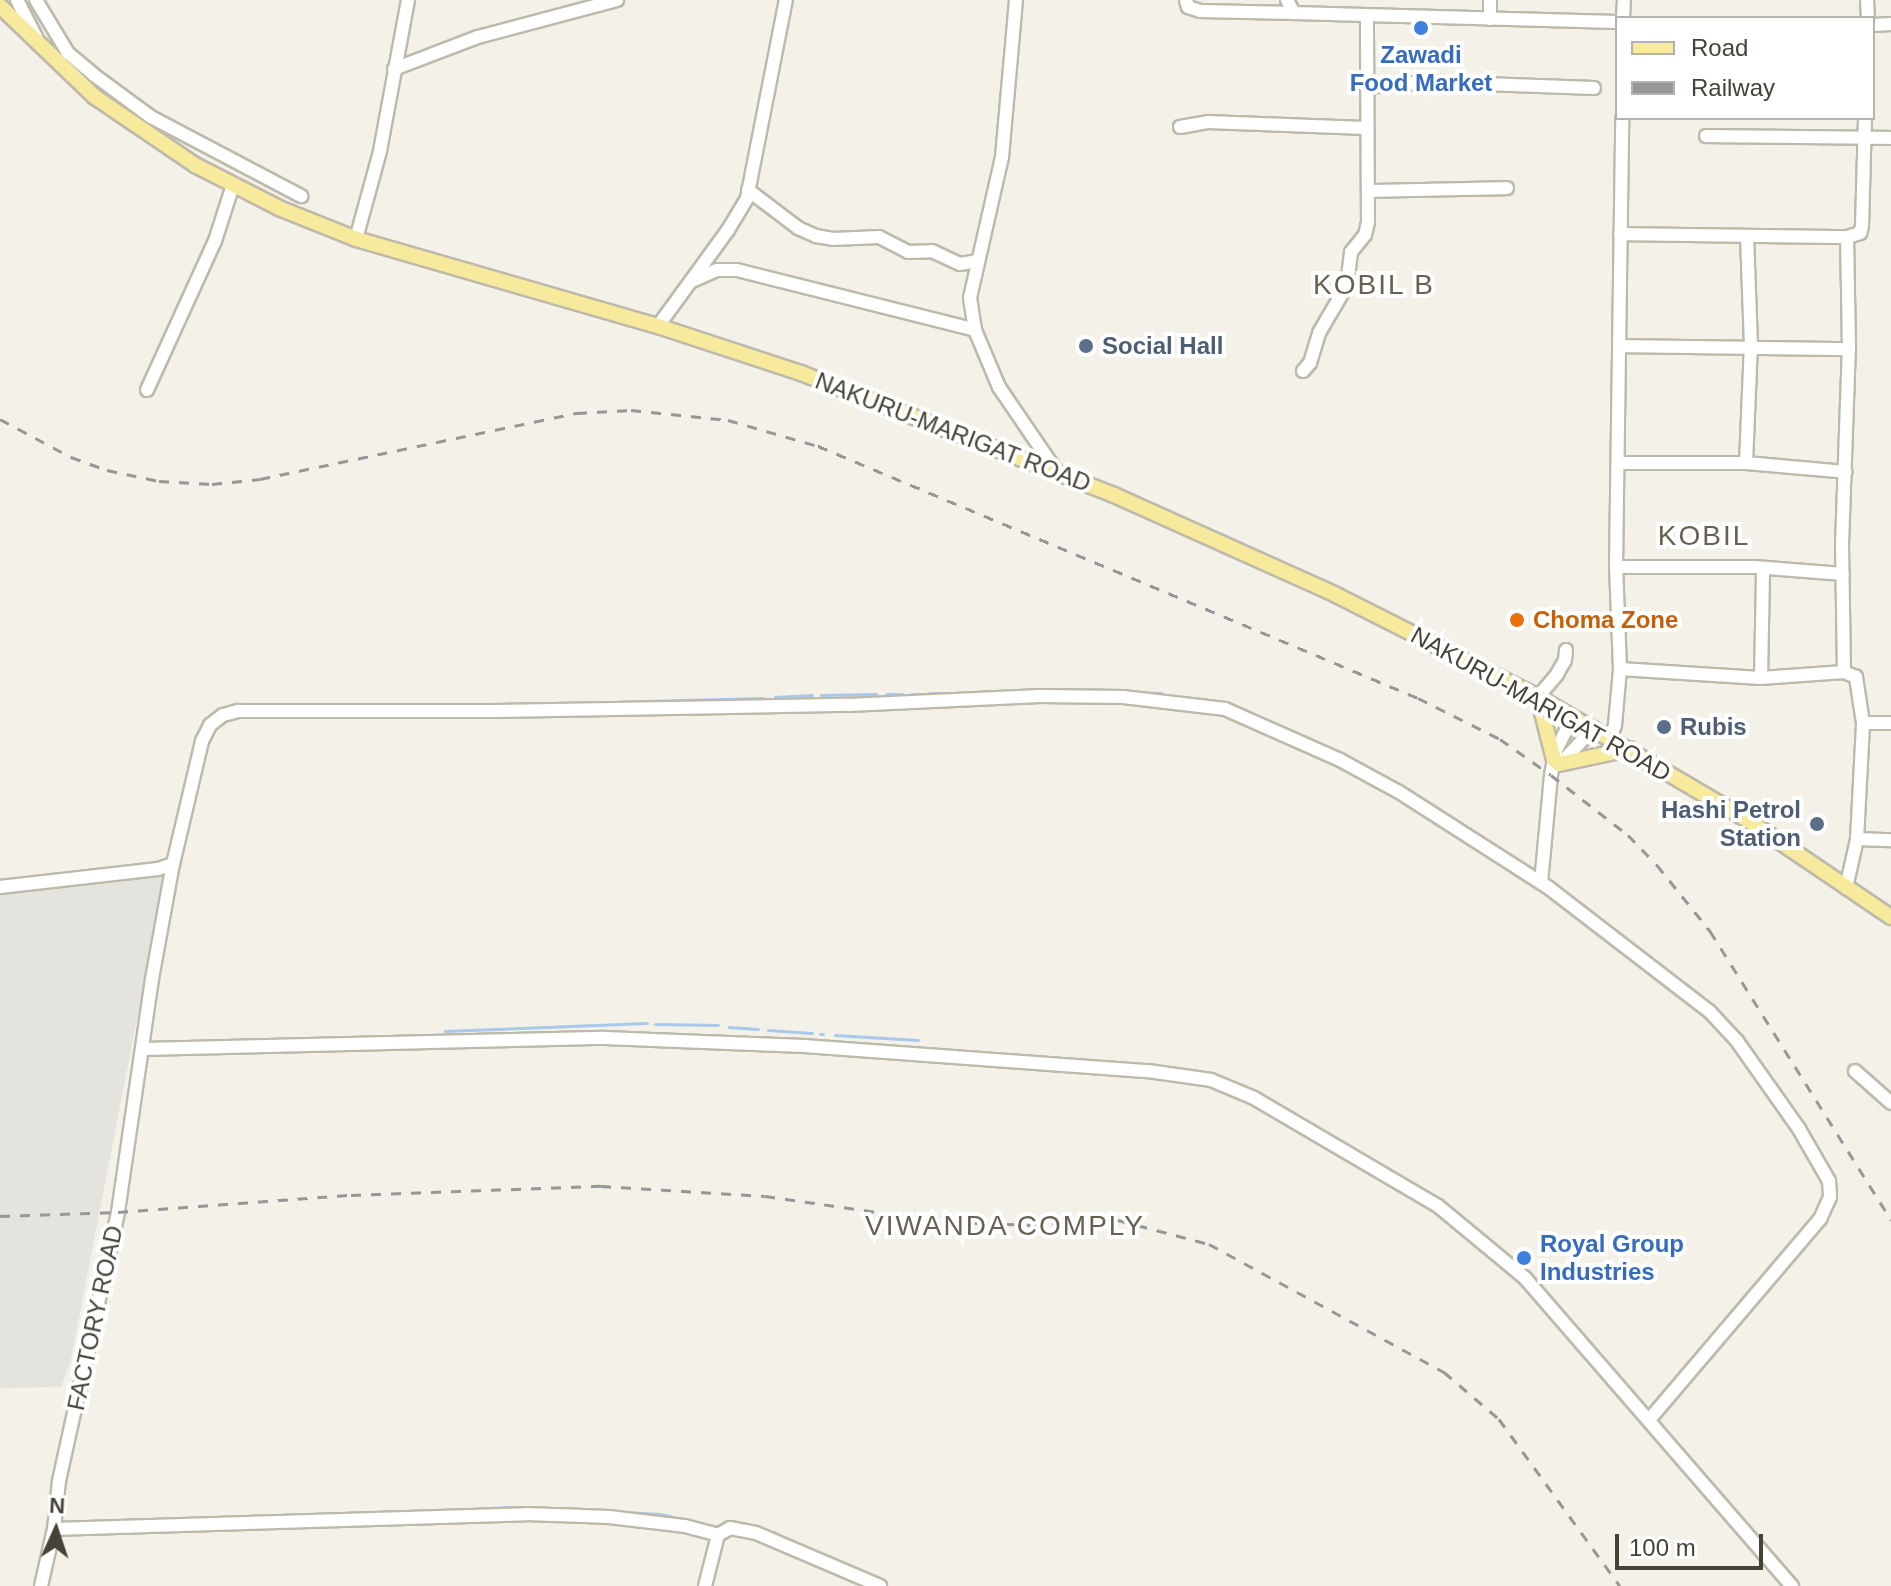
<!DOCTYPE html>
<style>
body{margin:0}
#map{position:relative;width:1891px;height:1586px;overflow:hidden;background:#f3f1e8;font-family:Helvetica,sans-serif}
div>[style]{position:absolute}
.industrial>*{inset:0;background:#e5e3dd}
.stream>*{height:3px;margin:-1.5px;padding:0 1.5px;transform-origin:1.5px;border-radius:1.5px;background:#a8c8ec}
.roads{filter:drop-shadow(2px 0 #bebaab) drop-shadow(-2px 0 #bebaab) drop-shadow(0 2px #bebaab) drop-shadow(0 -2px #bebaab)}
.minor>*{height:12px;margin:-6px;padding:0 6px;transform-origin:6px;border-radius:6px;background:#fff}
.major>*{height:14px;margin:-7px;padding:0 7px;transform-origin:7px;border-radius:7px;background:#f8ea9c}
.rail>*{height:3px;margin-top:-1.5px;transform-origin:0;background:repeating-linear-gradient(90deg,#979797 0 10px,transparent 0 20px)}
.dots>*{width:22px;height:22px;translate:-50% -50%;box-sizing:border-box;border:4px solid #fff;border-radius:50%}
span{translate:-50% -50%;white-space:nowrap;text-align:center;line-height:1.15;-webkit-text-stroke:8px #fff;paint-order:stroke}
.shop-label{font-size:24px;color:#366cbe;font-weight:700}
.left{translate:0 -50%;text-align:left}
.service-label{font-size:24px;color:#4e5e75;font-weight:700}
.right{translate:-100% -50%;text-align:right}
.street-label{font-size:24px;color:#464237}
.food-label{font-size:24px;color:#c56008;font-weight:700}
.quarter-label{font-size:28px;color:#68614f;letter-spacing:2px}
.legend{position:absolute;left:1615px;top:16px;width:260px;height:104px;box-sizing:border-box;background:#fff;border:2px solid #b5b3af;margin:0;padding:10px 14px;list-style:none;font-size:24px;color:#464237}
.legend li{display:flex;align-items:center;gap:16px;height:40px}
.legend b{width:40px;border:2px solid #b5b3af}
.north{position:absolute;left:16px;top:1490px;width:80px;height:80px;-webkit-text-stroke:6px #fff;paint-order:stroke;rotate:3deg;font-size:22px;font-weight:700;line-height:32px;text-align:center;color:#464237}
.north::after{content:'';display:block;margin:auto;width:28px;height:36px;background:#464237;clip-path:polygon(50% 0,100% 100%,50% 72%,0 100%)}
.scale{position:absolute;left:1615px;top:1534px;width:148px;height:36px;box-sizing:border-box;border:4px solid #464237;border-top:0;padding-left:10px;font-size:24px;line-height:28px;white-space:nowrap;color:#464237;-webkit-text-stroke:6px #fff;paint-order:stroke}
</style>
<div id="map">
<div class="industrial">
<div style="clip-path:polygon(165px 874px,70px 1364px,61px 1387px,0 1388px,0 894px)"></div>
</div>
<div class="stream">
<div style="left:1097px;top:691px;width:64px;rotate:1.8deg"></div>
<div style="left:929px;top:693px;width:38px"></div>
<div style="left:886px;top:694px;width:16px"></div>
<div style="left:911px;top:694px;width:11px"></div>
<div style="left:821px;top:695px;width:55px;rotate:-1deg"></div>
<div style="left:775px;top:697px;width:37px;rotate:-3deg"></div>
<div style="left:645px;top:701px;width:118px;rotate:-1.5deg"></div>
<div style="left:655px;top:1024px;width:63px;rotate:0.9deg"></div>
<div style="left:729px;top:1027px;width:29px;rotate:4deg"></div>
<div style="left:768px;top:1030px;width:44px;rotate:3.9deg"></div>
<div style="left:445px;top:1031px;width:202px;rotate:-2.3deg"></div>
<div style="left:820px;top:1034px;width:3px"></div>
<div style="left:835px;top:1035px;width:83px;rotate:3.4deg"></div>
<div style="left:452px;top:1510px;width:56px;rotate:-3.1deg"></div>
<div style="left:508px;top:1507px;width:75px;rotate:1.5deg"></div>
<div style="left:604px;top:1511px;width:56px;rotate:3.1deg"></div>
<div style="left:660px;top:1514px;width:64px;rotate:12.7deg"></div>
<div style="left:737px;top:1524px;width:22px;rotate:8deg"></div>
<div style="left:774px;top:1532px;width:12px;rotate:35deg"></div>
</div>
<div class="roads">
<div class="minor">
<div style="left:17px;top:0;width:42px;rotate:62.8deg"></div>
<div style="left:36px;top:0;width:62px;rotate:58.9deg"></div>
<div style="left:68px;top:53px;width:34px;rotate:40deg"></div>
<div style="left:94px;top:75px;width:71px;rotate:36.4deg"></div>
<div style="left:151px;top:117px;width:170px;rotate:27.8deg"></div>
<div style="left:1016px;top:0;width:158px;rotate:95.1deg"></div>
<div style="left:1002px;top:157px;width:145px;rotate:102.8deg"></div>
<div style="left:970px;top:298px;width:32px;rotate:81deg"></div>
<div style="left:975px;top:330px;width:62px;rotate:67.2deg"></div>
<div style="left:999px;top:387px;width:103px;rotate:55.7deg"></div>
<div style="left:1186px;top:0;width:7px;rotate:74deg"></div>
<div style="left:1188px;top:7px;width:13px;rotate:18deg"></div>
<div style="left:1200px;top:11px;width:94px;rotate:1.2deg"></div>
<div style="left:1287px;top:0;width:15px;rotate:62deg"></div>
<div style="left:1294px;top:13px;width:323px;rotate:1.6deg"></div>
<div style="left:1867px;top:0;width:18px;rotate:87deg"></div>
<div style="left:1623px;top:18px;width:18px;rotate:-87deg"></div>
<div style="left:1490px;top:19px;width:19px;rotate:-90deg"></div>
<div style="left:1873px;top:25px;width:18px;rotate:-3deg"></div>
<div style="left:394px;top:69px;width:90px;rotate:-20.9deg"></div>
<div style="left:478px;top:37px;width:144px;rotate:-14.9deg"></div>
<div style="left:1366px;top:87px;width:63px;rotate:-4.5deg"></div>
<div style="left:1429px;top:82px;width:165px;rotate:2.1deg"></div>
<div style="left:1180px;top:127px;width:28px;rotate:-10deg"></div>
<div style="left:1208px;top:122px;width:157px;rotate:2.2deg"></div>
<div style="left:1706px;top:136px;width:185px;rotate:0.6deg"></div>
<div style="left:748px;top:190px;width:63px;rotate:37.2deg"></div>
<div style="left:798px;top:228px;width:20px;rotate:24deg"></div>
<div style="left:816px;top:236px;width:17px;rotate:10deg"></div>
<div style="left:833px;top:239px;width:46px;rotate:-2.5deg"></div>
<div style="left:879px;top:237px;width:33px;rotate:27deg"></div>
<div style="left:908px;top:252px;width:24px;rotate:-2deg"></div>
<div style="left:932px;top:251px;width:31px;rotate:25deg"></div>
<div style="left:960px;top:264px;width:17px;rotate:-10deg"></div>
<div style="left:1368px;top:191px;width:139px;rotate:-1.2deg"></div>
<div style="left:1620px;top:234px;width:227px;rotate:0.8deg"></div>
<div style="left:356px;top:239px;width:91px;rotate:-74.7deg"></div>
<div style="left:380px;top:151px;width:154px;rotate:-79.5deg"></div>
<div style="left:692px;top:281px;width:27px;rotate:-24deg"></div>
<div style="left:717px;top:270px;width:20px"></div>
<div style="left:737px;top:270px;width:245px;rotate:14.1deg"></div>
<div style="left:658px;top:326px;width:119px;rotate:-53.9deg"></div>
<div style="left:728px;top:230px;width:37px;rotate:-59deg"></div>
<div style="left:747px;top:198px;width:202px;rotate:-78.9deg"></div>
<div style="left:1620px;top:346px;width:229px;rotate:0.8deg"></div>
<div style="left:1303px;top:371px;width:11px;rotate:-49deg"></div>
<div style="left:1310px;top:363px;width:31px;rotate:-73deg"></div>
<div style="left:1319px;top:333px;width:56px;rotate:-59.7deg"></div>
<div style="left:1347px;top:285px;width:33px;rotate:-83deg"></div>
<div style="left:1351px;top:252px;width:22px;rotate:-51deg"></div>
<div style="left:1365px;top:235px;width:13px;rotate:-77deg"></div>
<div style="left:1368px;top:222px;width:207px;rotate:-90.3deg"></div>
<div style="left:147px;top:390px;width:164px;rotate:-65.5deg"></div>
<div style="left:215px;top:241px;width:59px;rotate:-72.2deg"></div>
<div style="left:1618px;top:463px;width:128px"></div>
<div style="left:1746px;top:463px;width:100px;rotate:5.1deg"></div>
<div style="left:1746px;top:463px;width:118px;rotate:-87.6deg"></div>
<div style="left:1751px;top:345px;width:109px;rotate:-92.1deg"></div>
<div style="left:1616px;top:567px;width:139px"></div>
<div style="left:1755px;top:567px;width:88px;rotate:4.5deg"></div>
<div style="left:1620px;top:669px;width:141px;rotate:3.7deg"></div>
<div style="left:1761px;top:678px;width:83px;rotate:-4.1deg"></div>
<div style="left:1761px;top:678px;width:108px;rotate:-88.9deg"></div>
<div style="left:1538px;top:697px;width:30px;rotate:-50deg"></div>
<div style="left:1557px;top:674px;width:16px;rotate:-60deg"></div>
<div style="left:1565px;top:660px;width:10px;rotate:-84deg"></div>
<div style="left:1863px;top:723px;width:28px"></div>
<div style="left:1610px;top:739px;width:15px;rotate:-70deg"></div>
<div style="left:1615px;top:725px;width:56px;rotate:-84.9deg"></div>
<div style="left:1620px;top:669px;width:102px;rotate:-92.2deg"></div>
<div style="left:1616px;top:567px;width:449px;rotate:-89.2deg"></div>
<div style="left:1559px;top:765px;width:51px;rotate:-46.6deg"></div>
<div style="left:1857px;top:839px;width:34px;rotate:2deg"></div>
<div style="left:1541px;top:883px;width:108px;rotate:-84.7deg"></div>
<div style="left:1551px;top:775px;width:25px;rotate:-79deg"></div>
<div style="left:1556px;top:750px;width:37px;rotate:-63deg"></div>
<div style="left:0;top:887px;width:159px;rotate:-6.5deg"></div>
<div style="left:158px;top:869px;width:16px;rotate:-18deg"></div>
<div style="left:1846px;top:888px;width:50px;rotate:-77.3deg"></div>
<div style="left:1857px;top:839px;width:116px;rotate:-87deg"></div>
<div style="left:1863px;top:723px;width:47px;rotate:-98.7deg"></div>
<div style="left:1856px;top:677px;width:13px;rotate:-157deg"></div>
<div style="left:1844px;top:672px;width:127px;rotate:-90.9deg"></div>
<div style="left:1842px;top:545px;width:196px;rotate:-88deg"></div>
<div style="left:1849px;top:349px;width:112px;rotate:-91deg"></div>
<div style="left:1847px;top:237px;width:14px;rotate:-17deg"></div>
<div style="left:1860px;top:233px;width:7px;rotate:-74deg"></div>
<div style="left:1862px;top:226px;width:108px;rotate:-88.4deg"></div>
<div style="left:144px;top:1049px;width:461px;rotate:-1.4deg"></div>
<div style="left:605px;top:1038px;width:199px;rotate:2.3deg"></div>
<div style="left:804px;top:1046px;width:345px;rotate:4.2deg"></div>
<div style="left:1148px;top:1071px;width:64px;rotate:8.1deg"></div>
<div style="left:1211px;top:1080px;width:47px;rotate:22.7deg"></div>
<div style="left:1254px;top:1098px;width:213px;rotate:30.4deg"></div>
<div style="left:1438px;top:1206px;width:113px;rotate:39.6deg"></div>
<div style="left:1525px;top:1278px;width:408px;rotate:49.1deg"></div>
<div style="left:1855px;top:1071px;width:48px;rotate:41.6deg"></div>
<div style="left:54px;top:1529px;width:473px;rotate:-1.8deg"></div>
<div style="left:527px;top:1514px;width:82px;rotate:2.1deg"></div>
<div style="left:609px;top:1517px;width:77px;rotate:6.8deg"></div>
<div style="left:685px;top:1526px;width:34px;rotate:15deg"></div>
<div style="left:718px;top:1535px;width:14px;rotate:-30deg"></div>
<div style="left:730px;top:1528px;width:26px;rotate:11deg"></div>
<div style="left:756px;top:1533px;width:135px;rotate:23.1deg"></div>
<div style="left:41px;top:1586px;width:58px;rotate:-77.2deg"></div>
<div style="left:54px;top:1529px;width:48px;rotate:-84.1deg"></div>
<div style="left:59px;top:1481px;width:275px;rotate:-77.6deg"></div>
<div style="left:118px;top:1212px;width:235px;rotate:-81.7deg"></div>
<div style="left:152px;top:979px;width:117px;rotate:-79.7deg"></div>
<div style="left:173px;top:864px;width:126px;rotate:-76.7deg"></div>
<div style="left:202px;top:741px;width:18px;rotate:-63deg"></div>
<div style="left:210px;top:725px;width:16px;rotate:-38deg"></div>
<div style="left:223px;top:715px;width:16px;rotate:-15deg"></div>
<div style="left:238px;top:711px;width:257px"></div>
<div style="left:495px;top:711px;width:354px;rotate:-1deg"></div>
<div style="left:849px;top:705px;width:191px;rotate:-2.7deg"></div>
<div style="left:1040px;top:696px;width:83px;rotate:0.7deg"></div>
<div style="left:1123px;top:697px;width:103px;rotate:6.7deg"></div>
<div style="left:1225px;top:709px;width:126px;rotate:23.9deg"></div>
<div style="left:1340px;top:760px;width:67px;rotate:28.5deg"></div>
<div style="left:1399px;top:792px;width:178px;rotate:32.6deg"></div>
<div style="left:1549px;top:888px;width:203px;rotate:37.6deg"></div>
<div style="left:1710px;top:1012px;width:40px;rotate:47deg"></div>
<div style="left:1737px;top:1041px;width:108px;rotate:54.8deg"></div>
<div style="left:1799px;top:1129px;width:60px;rotate:60deg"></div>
<div style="left:1829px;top:1181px;width:16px;rotate:86deg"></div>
<div style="left:1830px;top:1197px;width:24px;rotate:114deg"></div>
<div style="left:1820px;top:1219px;width:264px;rotate:130.4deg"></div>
<div style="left:705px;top:1586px;width:53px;rotate:-75.7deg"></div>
</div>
<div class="major">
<div style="left:0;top:6px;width:132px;rotate:43.8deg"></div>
<div style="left:95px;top:97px;width:121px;rotate:34.2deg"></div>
<div style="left:195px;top:165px;width:94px;rotate:27.1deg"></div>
<div style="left:279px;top:208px;width:83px;rotate:21.9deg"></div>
<div style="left:356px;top:239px;width:314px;rotate:16.1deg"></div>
<div style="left:658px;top:326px;width:151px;rotate:18.2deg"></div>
<div style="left:801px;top:373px;width:336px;rotate:21.3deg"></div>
<div style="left:1114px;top:495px;width:243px;rotate:24.2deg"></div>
<div style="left:1336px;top:595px;width:226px;rotate:26.8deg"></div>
<div style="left:1538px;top:697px;width:241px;rotate:30.4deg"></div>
<div style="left:1746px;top:819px;width:175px;rotate:34.1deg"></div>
<div style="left:1538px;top:697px;width:65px;rotate:75.7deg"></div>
<div style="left:1559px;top:764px;width:72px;rotate:-12.1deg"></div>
</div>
</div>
<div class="rail">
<div style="left:0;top:419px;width:81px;rotate:28.2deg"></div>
<div style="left:71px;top:457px;width:38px;rotate:20deg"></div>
<div style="left:107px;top:470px;width:53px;rotate:11.9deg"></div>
<div style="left:159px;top:481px;width:53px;rotate:3.2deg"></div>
<div style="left:212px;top:484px;width:48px;rotate:-5.9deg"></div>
<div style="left:260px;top:479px;width:324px;rotate:-11.8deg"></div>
<div style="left:577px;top:413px;width:54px;rotate:-3.2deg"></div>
<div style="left:631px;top:410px;width:98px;rotate:5.9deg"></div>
<div style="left:728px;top:420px;width:94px;rotate:16.1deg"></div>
<div style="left:818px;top:446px;width:651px;rotate:22.78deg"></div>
<div style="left:1418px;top:698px;width:92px;rotate:26.6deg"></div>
<div style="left:1500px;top:739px;width:62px;rotate:35.2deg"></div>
<div style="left:1551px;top:775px;width:98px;rotate:37.9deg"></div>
<div style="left:1628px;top:835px;width:42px;rotate:46deg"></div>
<div style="left:1657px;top:865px;width:85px;rotate:51.2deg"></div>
<div style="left:1710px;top:931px;width:341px;rotate:57.9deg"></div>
<div style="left:0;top:1216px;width:118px;rotate:-1.9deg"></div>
<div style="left:118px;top:1212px;width:234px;rotate:-4.2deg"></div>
<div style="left:351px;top:1195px;width:250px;rotate:-2.1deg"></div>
<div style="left:601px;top:1186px;width:164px;rotate:3.5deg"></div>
<div style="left:765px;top:1196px;width:184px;rotate:8.1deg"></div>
<div style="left:947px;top:1222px;width:85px;rotate:2deg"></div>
<div style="left:1032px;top:1225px;width:86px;rotate:-3.3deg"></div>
<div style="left:1118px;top:1220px;width:94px;rotate:14.8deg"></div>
<div style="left:1209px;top:1244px;width:268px;rotate:28.6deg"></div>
<div style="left:1444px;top:1372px;width:72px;rotate:40.5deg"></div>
<div style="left:1499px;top:1419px;width:206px;rotate:54.1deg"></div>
</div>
<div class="dots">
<div style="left:1421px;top:28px;background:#3f7fe0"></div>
<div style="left:1086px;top:346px;background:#5c6f8a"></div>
<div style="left:1517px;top:620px;background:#e8710a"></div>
<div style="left:1664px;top:727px;background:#5c6f8a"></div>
<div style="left:1817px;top:824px;background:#5c6f8a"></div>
<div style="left:1524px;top:1258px;background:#3f7fe0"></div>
</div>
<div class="shop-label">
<span style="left:1421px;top:69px">Zawadi<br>Food Market</span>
<span class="left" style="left:1540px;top:1258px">Royal Group<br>Industries</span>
</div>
<div class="service-label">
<span class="left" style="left:1102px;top:346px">Social Hall</span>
<span class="left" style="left:1680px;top:727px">Rubis</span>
<span class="right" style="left:1801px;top:824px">Hashi Petrol<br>Station</span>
</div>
<div class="street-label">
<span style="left:953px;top:432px;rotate:21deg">NAKURU-MARIGAT ROAD</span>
<span style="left:1541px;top:704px;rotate:29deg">NAKURU-MARIGAT ROAD</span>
<span style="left:95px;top:1318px;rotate:-78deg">FACTORY ROAD</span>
</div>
<div class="food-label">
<span class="left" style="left:1533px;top:620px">Choma Zone</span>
</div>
<div class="quarter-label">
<span style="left:1374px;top:285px">KOBIL B</span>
<span style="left:1704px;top:536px">KOBIL</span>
<span style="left:1005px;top:1226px">VIWANDA COMPLY</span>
</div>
<ul class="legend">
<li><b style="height:10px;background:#f8ea9c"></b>Road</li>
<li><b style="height:10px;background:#979797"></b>Railway</li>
</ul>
<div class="north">N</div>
<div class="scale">100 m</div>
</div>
